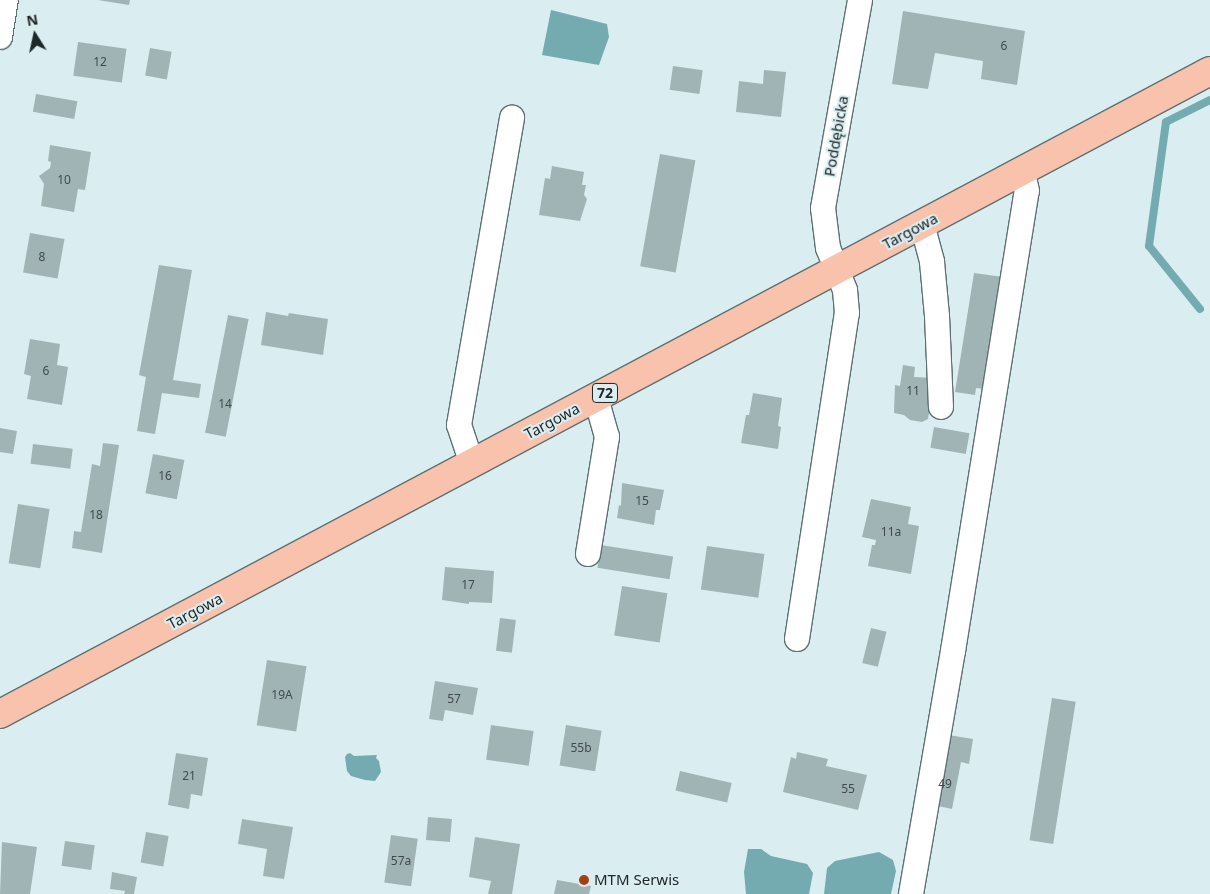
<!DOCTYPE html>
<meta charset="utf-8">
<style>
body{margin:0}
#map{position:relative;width:1210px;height:894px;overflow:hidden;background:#daeef1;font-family:"Noto Sans",sans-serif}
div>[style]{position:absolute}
.water>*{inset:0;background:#73abb1}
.stream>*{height:8px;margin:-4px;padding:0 4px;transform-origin:4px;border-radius:4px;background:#73abb1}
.building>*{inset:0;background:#a0b4b6;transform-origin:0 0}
.roads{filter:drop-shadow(1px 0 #5e7072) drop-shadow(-1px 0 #5e7072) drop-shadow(0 1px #5e7072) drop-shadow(0 -1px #5e7072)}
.minor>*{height:24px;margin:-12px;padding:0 12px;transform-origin:12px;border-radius:12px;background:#fff}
.major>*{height:28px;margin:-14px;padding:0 14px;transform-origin:14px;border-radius:14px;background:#f8c2ad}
.dots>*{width:14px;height:14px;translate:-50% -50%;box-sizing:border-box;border:2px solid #daeef1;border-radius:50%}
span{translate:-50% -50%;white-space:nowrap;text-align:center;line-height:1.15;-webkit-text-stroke:4px #daeef1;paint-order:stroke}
.number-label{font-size:12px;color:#404a4c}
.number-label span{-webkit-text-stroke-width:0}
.shield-label span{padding:1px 4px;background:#daeef1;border:1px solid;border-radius:4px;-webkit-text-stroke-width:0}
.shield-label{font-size:14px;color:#202728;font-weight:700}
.street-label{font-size:15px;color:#202728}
.poi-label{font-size:15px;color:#202728}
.left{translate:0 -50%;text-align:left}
.north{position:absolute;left:10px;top:10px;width:50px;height:50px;-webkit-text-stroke:4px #daeef1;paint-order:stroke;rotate:350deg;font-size:14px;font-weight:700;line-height:20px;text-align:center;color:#202728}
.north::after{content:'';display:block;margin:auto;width:18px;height:22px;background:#202728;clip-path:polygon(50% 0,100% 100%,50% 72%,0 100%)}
</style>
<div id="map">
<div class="water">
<div style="clip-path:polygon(551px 10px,607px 24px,609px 37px,599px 65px,542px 55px)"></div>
<div style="clip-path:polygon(350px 753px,354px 756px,377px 755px,376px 758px,379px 761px,381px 772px,375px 781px,365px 780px,351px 776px,347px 771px,345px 757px,347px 754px)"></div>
<div style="clip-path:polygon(748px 849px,761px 849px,771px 856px,807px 864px,813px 873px,809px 894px,746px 894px,744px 872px)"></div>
<div style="clip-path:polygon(879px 852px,893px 860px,896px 871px,891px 894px,824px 894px,827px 868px,835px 861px)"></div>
</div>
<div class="stream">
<div style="left:1200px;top:309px;width:81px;rotate:-129deg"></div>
<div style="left:1149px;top:246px;width:125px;rotate:-82.2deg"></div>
<div style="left:1166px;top:122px;width:49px;rotate:-26.6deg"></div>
</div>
<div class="building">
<div style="clip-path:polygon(98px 0,130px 0,129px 5px)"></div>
<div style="clip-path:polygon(903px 11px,1025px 31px,1017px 85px,981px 79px,983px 61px,935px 53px,928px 89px,892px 84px)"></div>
<div style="left:78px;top:42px;width:49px;height:34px;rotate:8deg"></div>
<div style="left:150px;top:48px;width:22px;height:28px;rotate:10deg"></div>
<div style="left:673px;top:66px;width:30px;height:24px;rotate:8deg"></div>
<div style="clip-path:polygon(764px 70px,786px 72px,781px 117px,736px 112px,739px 81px,763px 84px)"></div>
<div style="left:36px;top:94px;width:42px;height:18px;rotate:10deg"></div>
<div style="clip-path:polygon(50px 145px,91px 152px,85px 190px,78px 189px,74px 212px,41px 206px,44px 184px,39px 176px,50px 168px,51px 162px,48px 161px)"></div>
<div style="left:660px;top:154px;width:36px;height:114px;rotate:10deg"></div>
<div style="clip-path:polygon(552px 166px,584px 172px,582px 185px,586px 185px,584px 195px,587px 199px,580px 221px,539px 215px,545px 178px,550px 179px)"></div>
<div style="left:30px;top:233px;width:35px;height:40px;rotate:10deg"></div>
<div style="clip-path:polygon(159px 265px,192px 270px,173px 380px,201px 384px,199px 398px,162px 393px,155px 434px,137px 431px,146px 377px,139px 375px)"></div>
<div style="clip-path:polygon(974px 273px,1003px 277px,985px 389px,976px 388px,975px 395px,955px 392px)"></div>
<div style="clip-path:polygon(266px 312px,288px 316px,289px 313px,328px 319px,323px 355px,261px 345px)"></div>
<div style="left:228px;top:315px;width:21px;height:120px;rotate:11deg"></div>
<div style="clip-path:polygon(30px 339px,60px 344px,57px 365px,68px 367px,62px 405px,27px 399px,31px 376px,24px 374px)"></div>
<div style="clip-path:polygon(903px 365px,915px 367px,914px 377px,935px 378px,928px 419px,922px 422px,910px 420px,904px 415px,894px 413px,895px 385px,900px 386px)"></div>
<div style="clip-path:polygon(753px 393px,782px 398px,778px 426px,781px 427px,778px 449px,741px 443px,746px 415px,749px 415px)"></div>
<div style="left:934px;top:427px;width:36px;height:21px;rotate:10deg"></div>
<div style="clip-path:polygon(0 428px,17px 431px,13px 454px,0 452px)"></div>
<div style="clip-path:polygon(103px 443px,119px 445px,102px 553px,72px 548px,74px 531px,81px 532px,92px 464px,100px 466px)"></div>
<div style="left:33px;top:444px;width:40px;height:20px;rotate:7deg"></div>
<div style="left:153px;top:454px;width:32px;height:40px;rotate:11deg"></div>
<div style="clip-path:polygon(622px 483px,664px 490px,660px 510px,656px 510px,654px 525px,617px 518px,619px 505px,621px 506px)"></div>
<div style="clip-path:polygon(871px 499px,911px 507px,908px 524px,919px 526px,911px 574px,868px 566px,872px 545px,875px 545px,876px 540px,862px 537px)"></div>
<div style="left:18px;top:504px;width:32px;height:60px;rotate:9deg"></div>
<div style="left:601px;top:545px;width:73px;height:23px;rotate:9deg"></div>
<div style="left:707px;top:546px;width:58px;height:44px;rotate:8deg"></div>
<div style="clip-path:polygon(445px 567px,494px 571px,492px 603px,469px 602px,469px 604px,442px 600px)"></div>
<div style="left:622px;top:586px;width:46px;height:50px;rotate:9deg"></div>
<div style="left:500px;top:618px;width:16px;height:33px;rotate:7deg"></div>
<div style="left:871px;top:628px;width:16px;height:36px;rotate:14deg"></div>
<div style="left:267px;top:660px;width:40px;height:66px;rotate:9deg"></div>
<div style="clip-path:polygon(435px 681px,478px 688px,473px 715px,445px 710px,443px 721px,429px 719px)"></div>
<div style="left:1052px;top:698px;width:24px;height:144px;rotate:9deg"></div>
<div style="left:491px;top:725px;width:43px;height:35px;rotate:8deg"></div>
<div style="left:566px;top:725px;width:36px;height:41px;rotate:9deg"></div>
<div style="clip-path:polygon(942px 734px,973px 739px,969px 764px,961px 762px,952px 809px,929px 804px)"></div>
<div style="clip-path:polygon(797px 752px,828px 759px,826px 766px,867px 775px,858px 810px,783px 792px,791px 757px,796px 759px)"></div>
<div style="clip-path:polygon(176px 753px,208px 758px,202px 796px,191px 794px,189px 809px,168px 805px)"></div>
<div style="left:680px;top:771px;width:53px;height:20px;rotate:13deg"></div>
<div style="left:428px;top:817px;width:24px;height:23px;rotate:5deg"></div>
<div style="clip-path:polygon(242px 819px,293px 827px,284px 879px,263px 876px,267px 849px,238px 844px)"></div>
<div style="left:146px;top:832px;width:23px;height:31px;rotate:10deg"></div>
<div style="left:391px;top:835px;width:27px;height:48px;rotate:8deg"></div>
<div style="clip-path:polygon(475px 837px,520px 844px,512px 894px,488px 894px,491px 881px,469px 877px)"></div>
<div style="left:65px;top:841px;width:30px;height:25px;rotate:8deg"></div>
<div style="clip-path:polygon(2px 842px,37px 847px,30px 894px,0 894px)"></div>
<div style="clip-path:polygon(112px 872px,137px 877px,134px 894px,124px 894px,125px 891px,110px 889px)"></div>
<div style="clip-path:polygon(557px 880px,591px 886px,589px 894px,554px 894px)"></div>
</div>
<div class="roads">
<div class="minor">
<div style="left:0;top:37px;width:37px;rotate:-81deg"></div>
<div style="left:922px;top:224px;width:39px;rotate:75deg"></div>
<div style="left:932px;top:262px;width:54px;rotate:84.7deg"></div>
<div style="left:937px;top:316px;width:91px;rotate:87.5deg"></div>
<div style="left:472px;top:464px;width:41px;rotate:-108.4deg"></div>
<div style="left:459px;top:425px;width:312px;rotate:-80.2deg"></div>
<div style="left:588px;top:554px;width:119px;rotate:-80.8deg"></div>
<div style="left:607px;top:437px;width:41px;rotate:-105.8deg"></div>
<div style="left:797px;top:639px;width:330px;rotate:-81.3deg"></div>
<div style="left:847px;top:313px;width:23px;rotate:-95deg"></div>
<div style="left:845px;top:290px;width:45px;rotate:-112deg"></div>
<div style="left:828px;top:248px;width:40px;rotate:-97.1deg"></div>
<div style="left:823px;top:208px;width:211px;rotate:-79.9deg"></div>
<div style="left:911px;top:894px;width:247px;rotate:-80.2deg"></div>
<div style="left:953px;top:651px;width:466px;rotate:-80.9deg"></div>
<div style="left:1027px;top:191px;width:22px;rotate:-103deg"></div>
</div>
<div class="major">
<div style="left:0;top:714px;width:1370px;rotate:-27.99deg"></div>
</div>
</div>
<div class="dots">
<div style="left:584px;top:880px;background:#a54110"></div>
</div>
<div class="number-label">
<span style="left:1004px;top:46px">6</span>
<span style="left:100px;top:62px">12</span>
<span style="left:64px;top:180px">10</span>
<span style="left:42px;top:257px">8</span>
<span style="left:46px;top:371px">6</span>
<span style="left:913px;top:391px">11</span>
<span style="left:225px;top:404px">14</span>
<span style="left:165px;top:476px">16</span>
<span style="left:642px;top:501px">15</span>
<span style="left:96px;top:515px">18</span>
<span style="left:891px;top:532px">11a</span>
<span style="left:468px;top:585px">17</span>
<span style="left:282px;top:695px">19A</span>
<span style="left:454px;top:699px">57</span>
<span style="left:581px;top:748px">55b</span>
<span style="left:189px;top:776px">21</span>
<span style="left:945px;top:784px">49</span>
<span style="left:848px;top:789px">55</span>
<span style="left:401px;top:861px">57a</span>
</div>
<div class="shield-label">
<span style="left:605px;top:393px">72</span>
</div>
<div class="street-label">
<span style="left:836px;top:136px;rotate:-80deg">Poddębicka</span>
<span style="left:910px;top:231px;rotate:-28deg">Targowa</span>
<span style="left:552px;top:421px;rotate:-28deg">Targowa</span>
<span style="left:195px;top:611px;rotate:-28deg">Targowa</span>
</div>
<div class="poi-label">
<span class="left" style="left:594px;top:880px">MTM Serwis</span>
</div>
<div class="north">N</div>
</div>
